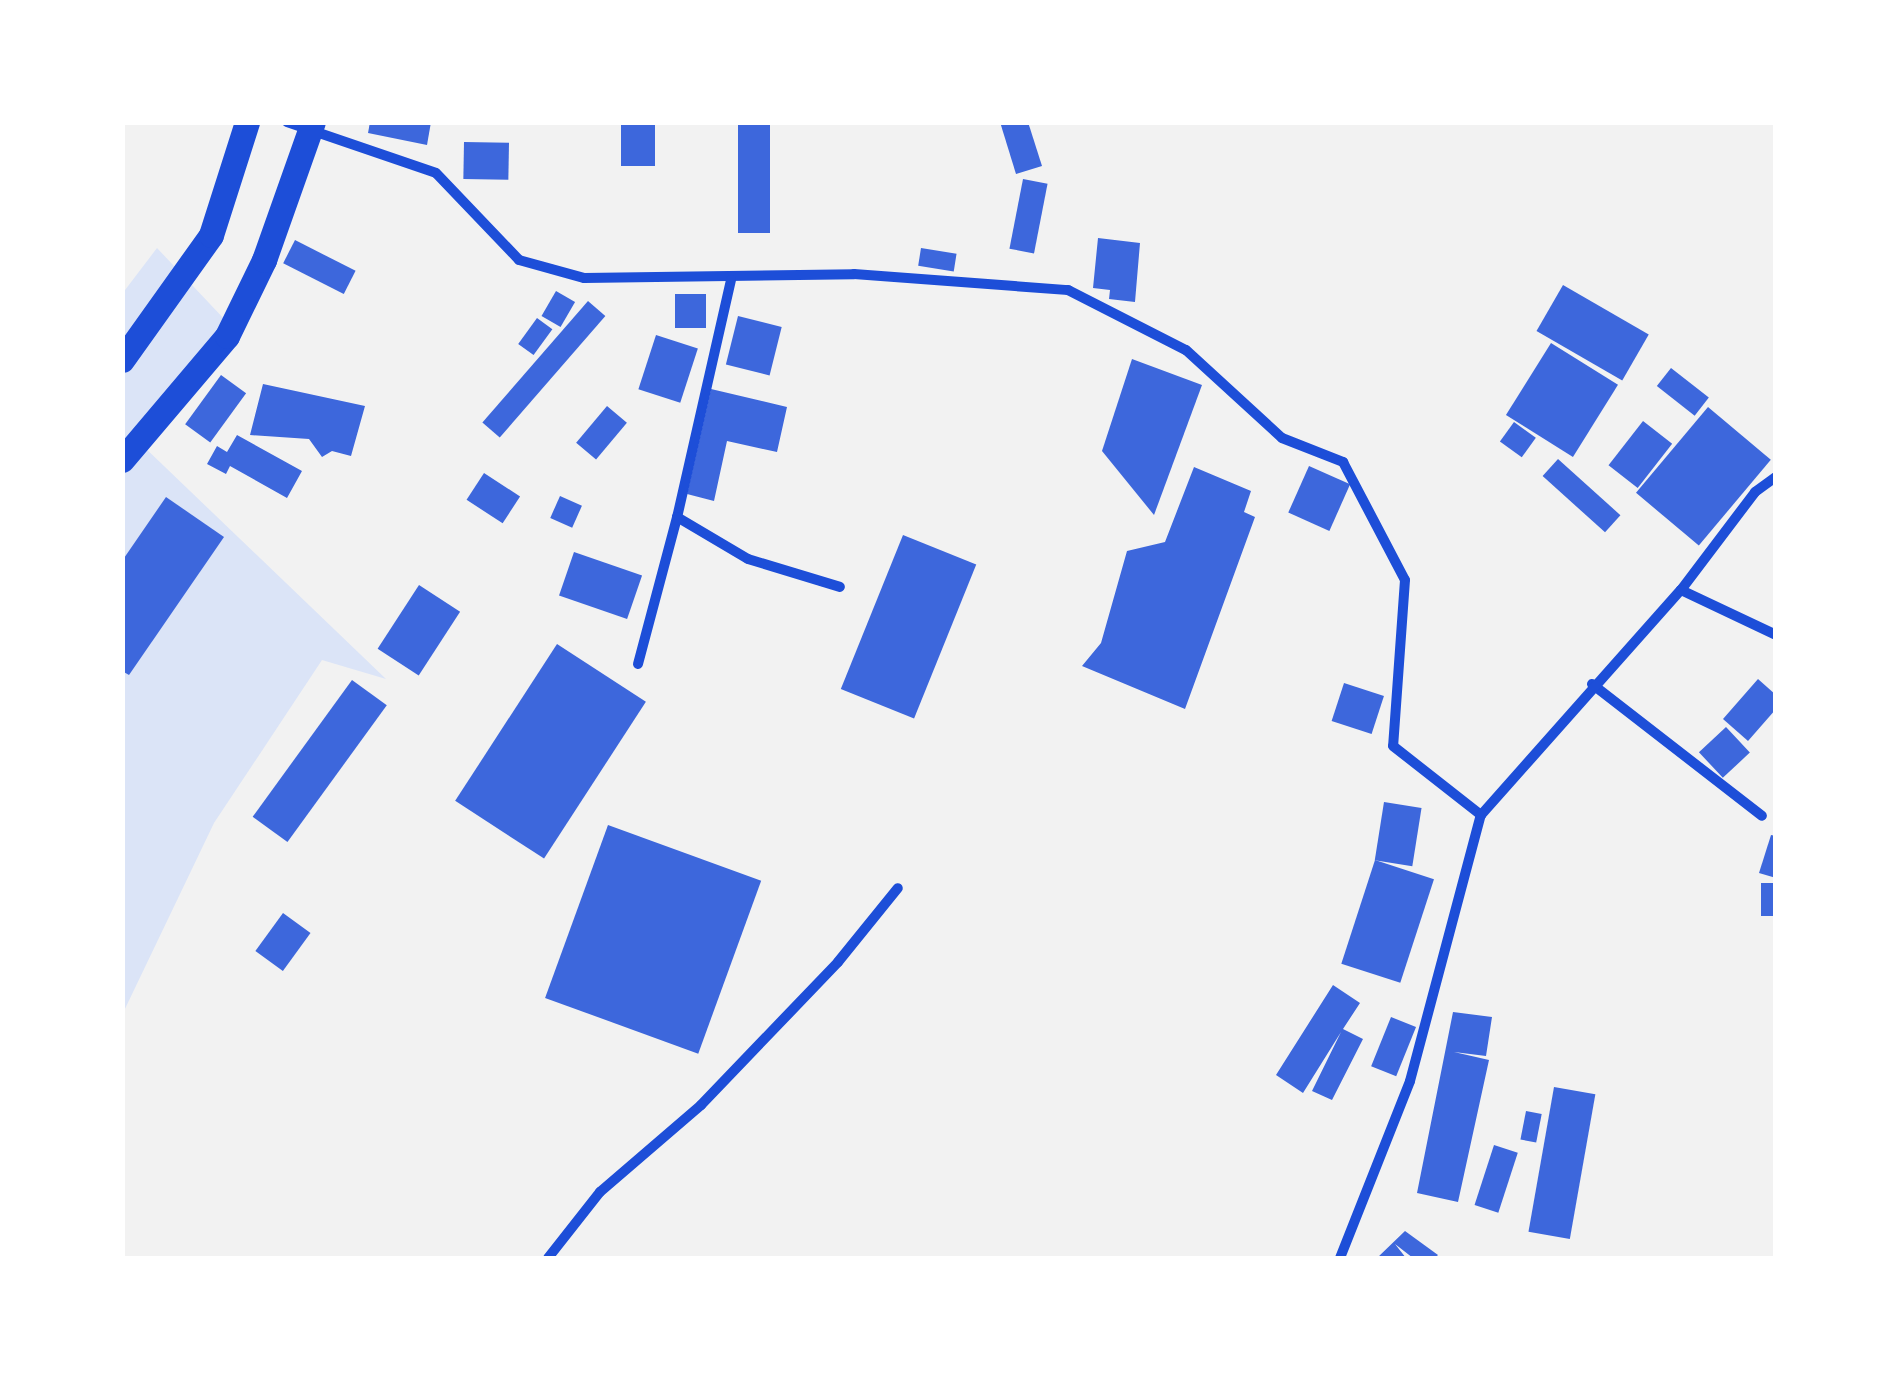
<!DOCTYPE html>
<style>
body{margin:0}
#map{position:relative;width:1898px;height:1381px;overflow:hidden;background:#f2f2f2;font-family:Quicksand,sans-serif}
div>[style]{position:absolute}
.green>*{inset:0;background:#dbe4f7}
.building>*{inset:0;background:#3d67dc;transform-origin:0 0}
.minor>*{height:10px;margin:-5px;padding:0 5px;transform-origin:5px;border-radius:5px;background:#1d4ed8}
.trunk>*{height:25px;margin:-12.5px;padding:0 12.5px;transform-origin:12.5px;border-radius:12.5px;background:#1d4ed8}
span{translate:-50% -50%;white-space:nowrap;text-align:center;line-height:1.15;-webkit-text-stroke:9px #fff;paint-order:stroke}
.frame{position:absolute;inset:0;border:125px solid #fff;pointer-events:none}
</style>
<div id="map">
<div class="green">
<div style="clip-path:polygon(157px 248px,227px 322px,140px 443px,386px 679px,322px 660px,214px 823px,123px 1013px,122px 294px)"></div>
</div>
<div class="building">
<div style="clip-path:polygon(370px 122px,431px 122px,427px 145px,368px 133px)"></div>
<div style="left:621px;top:122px;width:34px;height:44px"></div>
<div style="left:738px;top:122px;width:32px;height:111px"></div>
<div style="clip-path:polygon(1000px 122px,1028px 122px,1042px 166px,1016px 174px)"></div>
<div style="left:464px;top:142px;width:45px;height:37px;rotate:1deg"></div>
<div style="left:1023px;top:179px;width:25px;height:71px;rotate:11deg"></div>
<div style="clip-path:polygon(1098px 238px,1140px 243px,1135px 302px,1109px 299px,1110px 290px,1093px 288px)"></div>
<div style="left:295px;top:240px;width:68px;height:26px;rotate:27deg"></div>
<div style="left:921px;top:248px;width:36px;height:18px;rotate:9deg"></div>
<div style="left:1563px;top:285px;width:99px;height:53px;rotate:30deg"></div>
<div style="left:556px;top:291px;width:22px;height:29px;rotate:30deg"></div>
<div style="left:675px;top:294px;width:31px;height:34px"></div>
<div style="left:588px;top:301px;width:23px;height:161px;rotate:41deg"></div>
<div style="left:738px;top:316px;width:45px;height:50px;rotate:14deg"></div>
<div style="left:537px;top:318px;width:19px;height:32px;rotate:36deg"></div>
<div style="left:656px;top:335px;width:44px;height:57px;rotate:18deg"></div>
<div style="left:1551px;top:343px;width:79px;height:85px;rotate:32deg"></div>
<div style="clip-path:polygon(1132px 359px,1202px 385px,1154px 515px,1102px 451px)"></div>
<div style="left:1671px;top:368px;width:48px;height:23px;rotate:38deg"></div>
<div style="left:221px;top:375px;width:31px;height:61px;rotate:36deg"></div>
<div style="clip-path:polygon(263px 384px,365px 406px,351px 456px,332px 451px,322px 457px,309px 439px,250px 435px)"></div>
<div style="clip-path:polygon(711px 389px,787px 407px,777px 452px,727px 441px,714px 501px,687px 494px)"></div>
<div style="left:607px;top:406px;width:26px;height:48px;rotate:40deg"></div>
<div style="left:1708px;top:407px;width:82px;height:112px;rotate:40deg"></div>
<div style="left:1643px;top:421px;width:37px;height:56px;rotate:38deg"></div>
<div style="left:1514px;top:422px;width:27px;height:24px;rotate:36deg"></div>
<div style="clip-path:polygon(237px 435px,302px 471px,287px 498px,230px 466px,226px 474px,207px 464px,217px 446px,227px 452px)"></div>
<div style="left:1558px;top:459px;width:84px;height:23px;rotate:42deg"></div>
<div style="left:1309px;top:466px;width:45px;height:51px;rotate:24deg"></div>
<div style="clip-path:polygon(1194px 467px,1251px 491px,1244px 512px,1255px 517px,1185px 709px,1082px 666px,1101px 643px,1127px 551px,1165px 542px)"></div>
<div style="left:484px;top:473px;width:43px;height:32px;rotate:33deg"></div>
<div style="left:560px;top:496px;width:24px;height:24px;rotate:24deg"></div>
<div style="clip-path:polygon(166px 497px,224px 537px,129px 675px,122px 671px,122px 561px)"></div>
<div style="left:903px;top:535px;width:79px;height:166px;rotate:22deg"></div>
<div style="left:574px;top:552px;width:72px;height:46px;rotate:19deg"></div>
<div style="left:419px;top:585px;width:49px;height:76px;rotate:33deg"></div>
<div style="left:557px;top:644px;width:106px;height:187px;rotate:33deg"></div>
<div style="clip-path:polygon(1758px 679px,1776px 695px,1776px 709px,1748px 741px,1723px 719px)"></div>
<div style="left:352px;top:680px;width:43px;height:169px;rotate:36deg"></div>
<div style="left:1344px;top:683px;width:42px;height:40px;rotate:18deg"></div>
<div style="left:1726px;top:727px;width:35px;height:37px;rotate:47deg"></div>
<div style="left:1384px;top:802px;width:38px;height:59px;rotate:9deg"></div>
<div style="left:608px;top:825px;width:163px;height:184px;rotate:20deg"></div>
<div style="clip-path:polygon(1771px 835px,1776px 836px,1776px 878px,1759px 873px)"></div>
<div style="left:1375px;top:860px;width:62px;height:109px;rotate:18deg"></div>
<div style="left:1761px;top:883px;width:15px;height:33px"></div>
<div style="left:283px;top:913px;width:34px;height:47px;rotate:36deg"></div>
<div style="clip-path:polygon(1333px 985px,1360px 1003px,1343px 1029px,1363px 1039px,1332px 1100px,1312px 1091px,1341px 1032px,1303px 1093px,1276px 1075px)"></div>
<div style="clip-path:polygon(1453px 1012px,1492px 1017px,1486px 1056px,1454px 1052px,1489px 1060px,1458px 1202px,1417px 1193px)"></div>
<div style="left:1391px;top:1017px;width:27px;height:53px;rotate:22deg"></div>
<div style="left:1554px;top:1087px;width:42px;height:147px;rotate:10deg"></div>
<div style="left:1526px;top:1111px;width:16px;height:29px;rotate:11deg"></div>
<div style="left:1494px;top:1145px;width:25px;height:63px;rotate:18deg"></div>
<div style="clip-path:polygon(1405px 1231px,1438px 1255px,1435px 1258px,1413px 1258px,1395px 1244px,1406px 1258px,1377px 1258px)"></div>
</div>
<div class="minor">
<div style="left:287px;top:122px;width:157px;rotate:18.9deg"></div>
<div style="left:436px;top:173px;width:120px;rotate:46.3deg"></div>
<div style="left:519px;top:260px;width:67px;rotate:15.5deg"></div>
<div style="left:584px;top:278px;width:270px;rotate:-0.8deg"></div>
<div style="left:854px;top:274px;width:215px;rotate:4.3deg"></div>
<div style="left:1068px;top:290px;width:132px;rotate:27deg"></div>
<div style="left:1186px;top:350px;width:130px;rotate:42.5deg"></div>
<div style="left:1282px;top:438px;width:66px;rotate:21.5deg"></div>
<div style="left:1343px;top:462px;width:133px;rotate:62.3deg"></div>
<div style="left:1405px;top:580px;width:166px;rotate:94.1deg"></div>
<div style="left:1393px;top:746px;width:112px;rotate:38.1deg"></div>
<div style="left:731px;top:280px;width:243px;rotate:102.8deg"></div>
<div style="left:677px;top:517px;width:82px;rotate:30.6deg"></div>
<div style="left:748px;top:559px;width:96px;rotate:16.9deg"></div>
<div style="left:1681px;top:590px;width:123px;rotate:-52.9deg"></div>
<div style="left:1755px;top:492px;width:26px;rotate:-36deg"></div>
<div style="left:638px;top:664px;width:152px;rotate:-75.1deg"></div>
<div style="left:1592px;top:684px;width:215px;rotate:37.8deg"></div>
<div style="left:548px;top:1258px;width:84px;rotate:-51.8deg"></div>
<div style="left:600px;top:1192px;width:133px;rotate:-40.7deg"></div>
<div style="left:701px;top:1105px;width:198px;rotate:-46.2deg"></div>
<div style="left:838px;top:962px;width:95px;rotate:-51deg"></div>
<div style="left:1340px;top:1258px;width:190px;rotate:-68.4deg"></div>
<div style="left:1410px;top:1081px;width:275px;rotate:-75.1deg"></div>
<div style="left:1481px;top:815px;width:301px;rotate:-48.4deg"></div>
<div style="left:1681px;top:590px;width:105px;rotate:25.3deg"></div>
</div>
<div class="trunk">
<div style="left:122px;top:360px;width:153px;rotate:-54.5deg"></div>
<div style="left:211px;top:235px;width:119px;rotate:-72.3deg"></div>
<div style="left:122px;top:460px;width:162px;rotate:-49.7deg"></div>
<div style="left:227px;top:336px;width:85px;rotate:-64deg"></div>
<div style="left:264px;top:260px;width:146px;rotate:-70.5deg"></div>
</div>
<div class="frame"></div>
</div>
